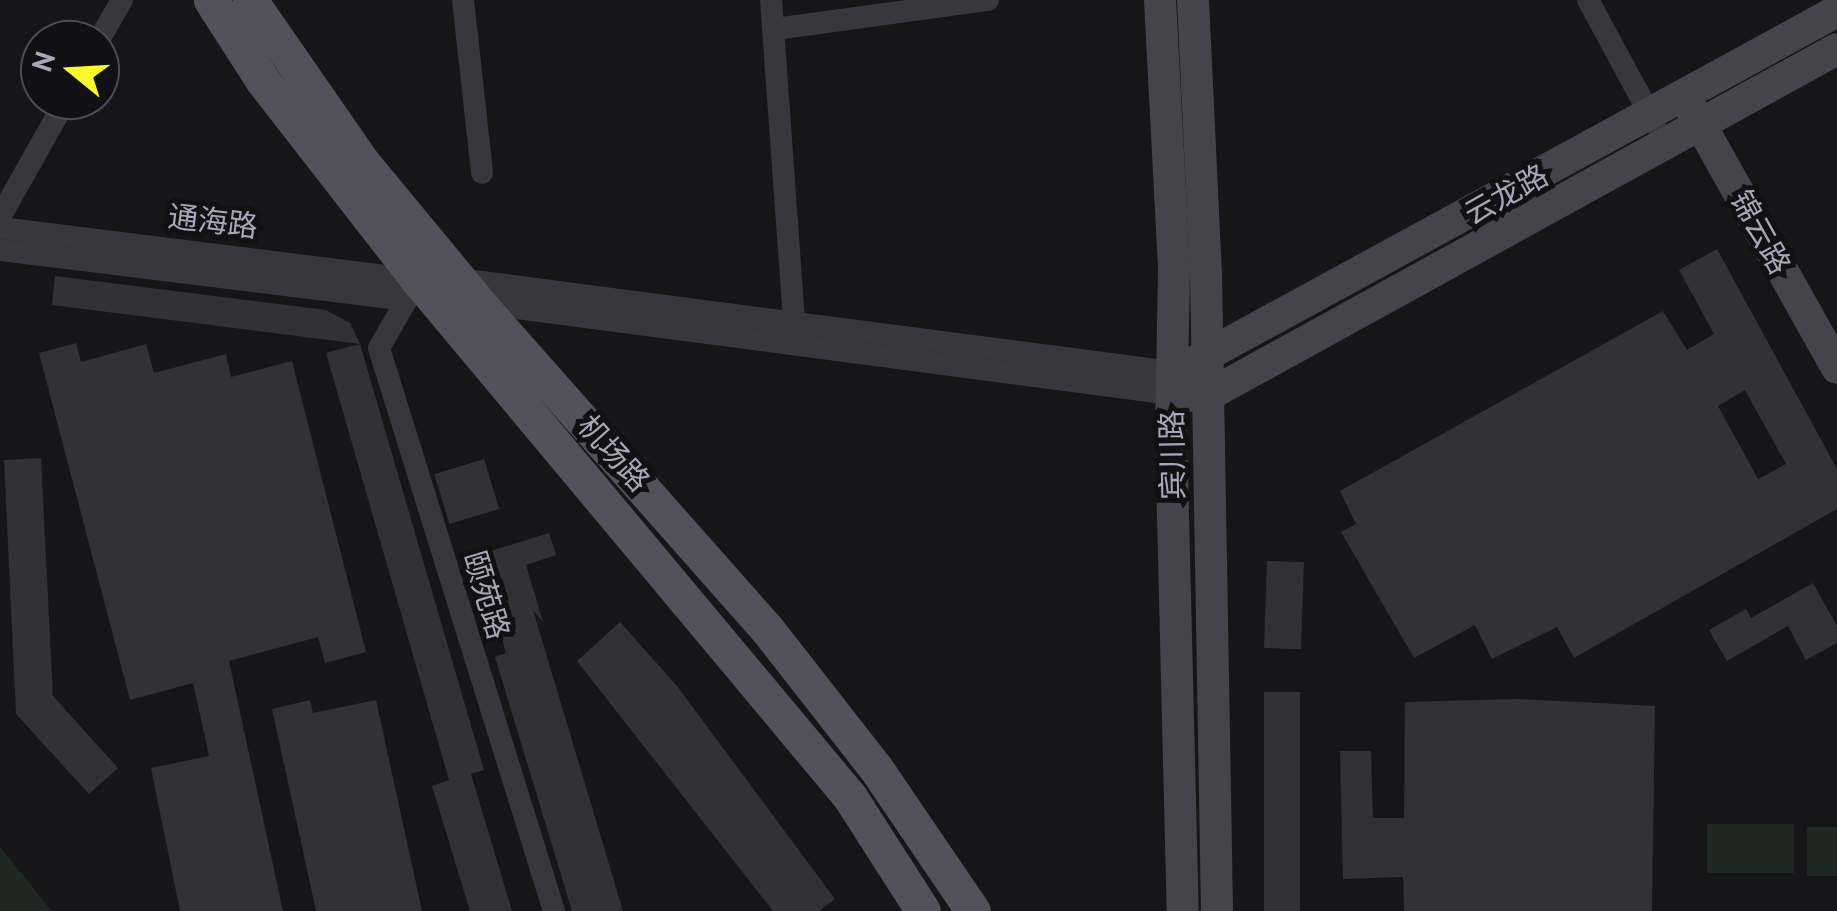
<!DOCTYPE html>
<meta charset="utf-8">
<style>
body{margin:0}
#map{position:relative;width:1837px;height:911px;overflow:hidden;background:#161618;font-family:"PT Sans","Noto Sans SC",sans-serif}
div>[style]{position:absolute}
.green>*{inset:0;background:#1f2823;transform-origin:0 0}
.building>*{inset:0;background:#323134;transform-origin:0 0}
.street>*{height:22px;margin:-11px;padding:0 11px;transform-origin:11px;border-radius:11px;background:#38373d}
.secondary>*{height:32px;margin:-16px;padding:0 16px;transform-origin:16px;border-radius:16px;background:#45444d}
.primary>*{height:35px;margin:-17.5px;padding:0 17.5px;transform-origin:17.5px;border-radius:17.5px;background:#53525c}
span{translate:-50% -50%;white-space:nowrap;text-align:center;line-height:1.15;-webkit-text-stroke:10px #111113;paint-order:stroke}
.street-label{font-size:30px;color:#a7a7b9}
.north{position:absolute;left:20px;top:20px;width:100px;height:100px;box-sizing:border-box;background:#111113;border:2px solid #4d4d55;border-radius:50%;rotate:288deg;font-size:28px;font-weight:700;line-height:40px;text-align:center;color:#a7a7b9}
.north::after{content:'';display:block;margin:auto;width:35px;height:45px;background:#fcfa29;clip-path:polygon(50% 0,100% 100%,50% 72%,0 100%)}
</style>
<div id="map">
<div class="green">
<div style="left:1794px;top:824px;width:49px;height:87px;rotate:90deg"></div>
<div style="left:1807px;top:827px;width:30px;height:49px"></div>
<div style="clip-path:polygon(0 847px,52px 911px,0 911px)"></div>
</div>
<div class="building">
<div style="clip-path:polygon(evenodd,1717px 249px,1837px 469px,1837px 509px,1574px 658px,1557px 627px,1492px 659px,1475px 625px,1414px 658px,1341px 532px,1356px 524px,1340px 491px,1663px 311px,1687px 350px,1714px 334px,1679px 270px,1717px 249px,1745px 390px,1786px 464px,1758px 479px,1718px 406px,1745px 390px)"></div>
<div style="clip-path:polygon(55px 276px,326px 310px,350px 323px,360px 344px,52px 305px)"></div>
<div style="clip-path:polygon(76px 343px,81px 362px,146px 344px,154px 373px,226px 354px,231px 377px,292px 361px,366px 652px,325px 663px,318px 637px,229px 661px,283px 911px,180px 911px,151px 768px,209px 756px,193px 683px,130px 700px,39px 353px)"></div>
<div style="clip-path:polygon(360px 344px,484px 770px,471px 774px,512px 911px,470px 911px,432px 786px,449px 780px,326px 353px)"></div>
<div style="clip-path:polygon(41px 458px,53px 696px,118px 768px,89px 794px,16px 714px,4px 460px)"></div>
<div style="left:484px;top:459px;width:52px;height:52px;rotate:73deg"></div>
<div style="clip-path:polygon(549px 533px,556px 555px,526px 565px,543px 622px,533px 610px,623px 911px,572px 911px,495px 657px,506px 653px,484px 578px,472px 581px,465px 559px)"></div>
<div style="left:1267px;top:561px;width:37px;height:87px;rotate:2deg"></div>
<div style="clip-path:polygon(1813px 583px,1837px 626px,1837px 643px,1806px 660px,1788px 626px,1727px 661px,1709px 630px,1746px 609px,1751px 618px)"></div>
<div style="clip-path:polygon(620px 622px,677px 686px,835px 899px,819px 911px,773px 911px,577px 661px)"></div>
<div style="left:1264px;top:692px;width:36px;height:219px"></div>
<div style="clip-path:polygon(1518px 699px,1655px 706px,1652px 911px,1404px 911px,1403px 877px,1343px 879px,1340px 751px,1371px 751px,1373px 818px,1404px 818px,1405px 702px)"></div>
<div style="clip-path:polygon(310px 700px,313px 713px,376px 700px,422px 911px,316px 911px,272px 709px)"></div>
</div>
<div class="street">
<div style="left:463px;top:0;width:174px;rotate:83.7deg"></div>
<div style="left:771px;top:0;width:324px;rotate:85.9deg"></div>
<div style="left:1588px;top:0;width:141px;rotate:61.6deg"></div>
<div style="left:775px;top:29px;width:215px;rotate:-7.8deg"></div>
<div style="left:99px;top:40px;width:46px;rotate:-60.1deg"></div>
<div style="left:0;top:217px;width:134px;rotate:-60.6deg"></div>
<div style="left:0;top:228px;width:421px;rotate:7.1deg"></div>
<div style="left:418px;top:280px;width:78px;rotate:119.8deg"></div>
<div style="left:379px;top:348px;width:590px;rotate:72.73deg"></div>
<div style="left:0;top:250px;width:408px;rotate:7deg"></div>
<div style="left:459px;top:279px;width:719px;rotate:7.43deg"></div>
<div style="left:478px;top:303px;width:700px;rotate:7.47deg"></div>
</div>
<div class="secondary">
<div style="left:1160px;top:0;width:268px;rotate:87deg"></div>
<div style="left:1174px;top:268px;width:165px;rotate:91deg"></div>
<div style="left:1171px;top:433px;width:478px;rotate:88.6deg"></div>
<div style="left:1193px;top:0;width:273px;rotate:87.3deg"></div>
<div style="left:1206px;top:273px;width:638px;rotate:89.01deg"></div>
<div style="left:1690px;top:106px;width:300px;rotate:60.7deg"></div>
<div style="left:1187px;top:366px;width:741px;rotate:-28.64deg"></div>
<div style="left:1186px;top:395px;width:19px;rotate:6deg"></div>
<div style="left:1205px;top:397px;width:721px;rotate:-28.84deg"></div>
</div>
<div class="primary">
<div style="left:211px;top:0;width:96px;rotate:57.3deg"></div>
<div style="left:263px;top:81px;width:252px;rotate:52.1deg"></div>
<div style="left:418px;top:280px;width:674px;rotate:50.12deg"></div>
<div style="left:850px;top:797px;width:135px;rotate:57.4deg"></div>
<div style="left:250px;top:0;width:198px;rotate:55.3deg"></div>
<div style="left:363px;top:163px;width:187px;rotate:50.4deg"></div>
<div style="left:482px;top:307px;width:430px;rotate:48.5deg"></div>
<div style="left:767px;top:629px;width:175px;rotate:52deg"></div>
<div style="left:875px;top:767px;width:174px;rotate:55.8deg"></div>
</div>
<div class="street-label">
<span style="left:1506px;top:194px;rotate:-29deg">云龙路</span>
<span style="left:213px;top:221px;rotate:7deg">通海路</span>
<span style="left:1761px;top:232px;rotate:61deg">锦云路</span>
<span style="left:614px;top:453px;rotate:48deg">机场路</span>
<span style="left:1172px;top:455px;rotate:-91deg">宾川路</span>
<span style="left:487px;top:595px;rotate:73deg">颐苑路</span>
</div>
<div class="north">N</div>
</div>
